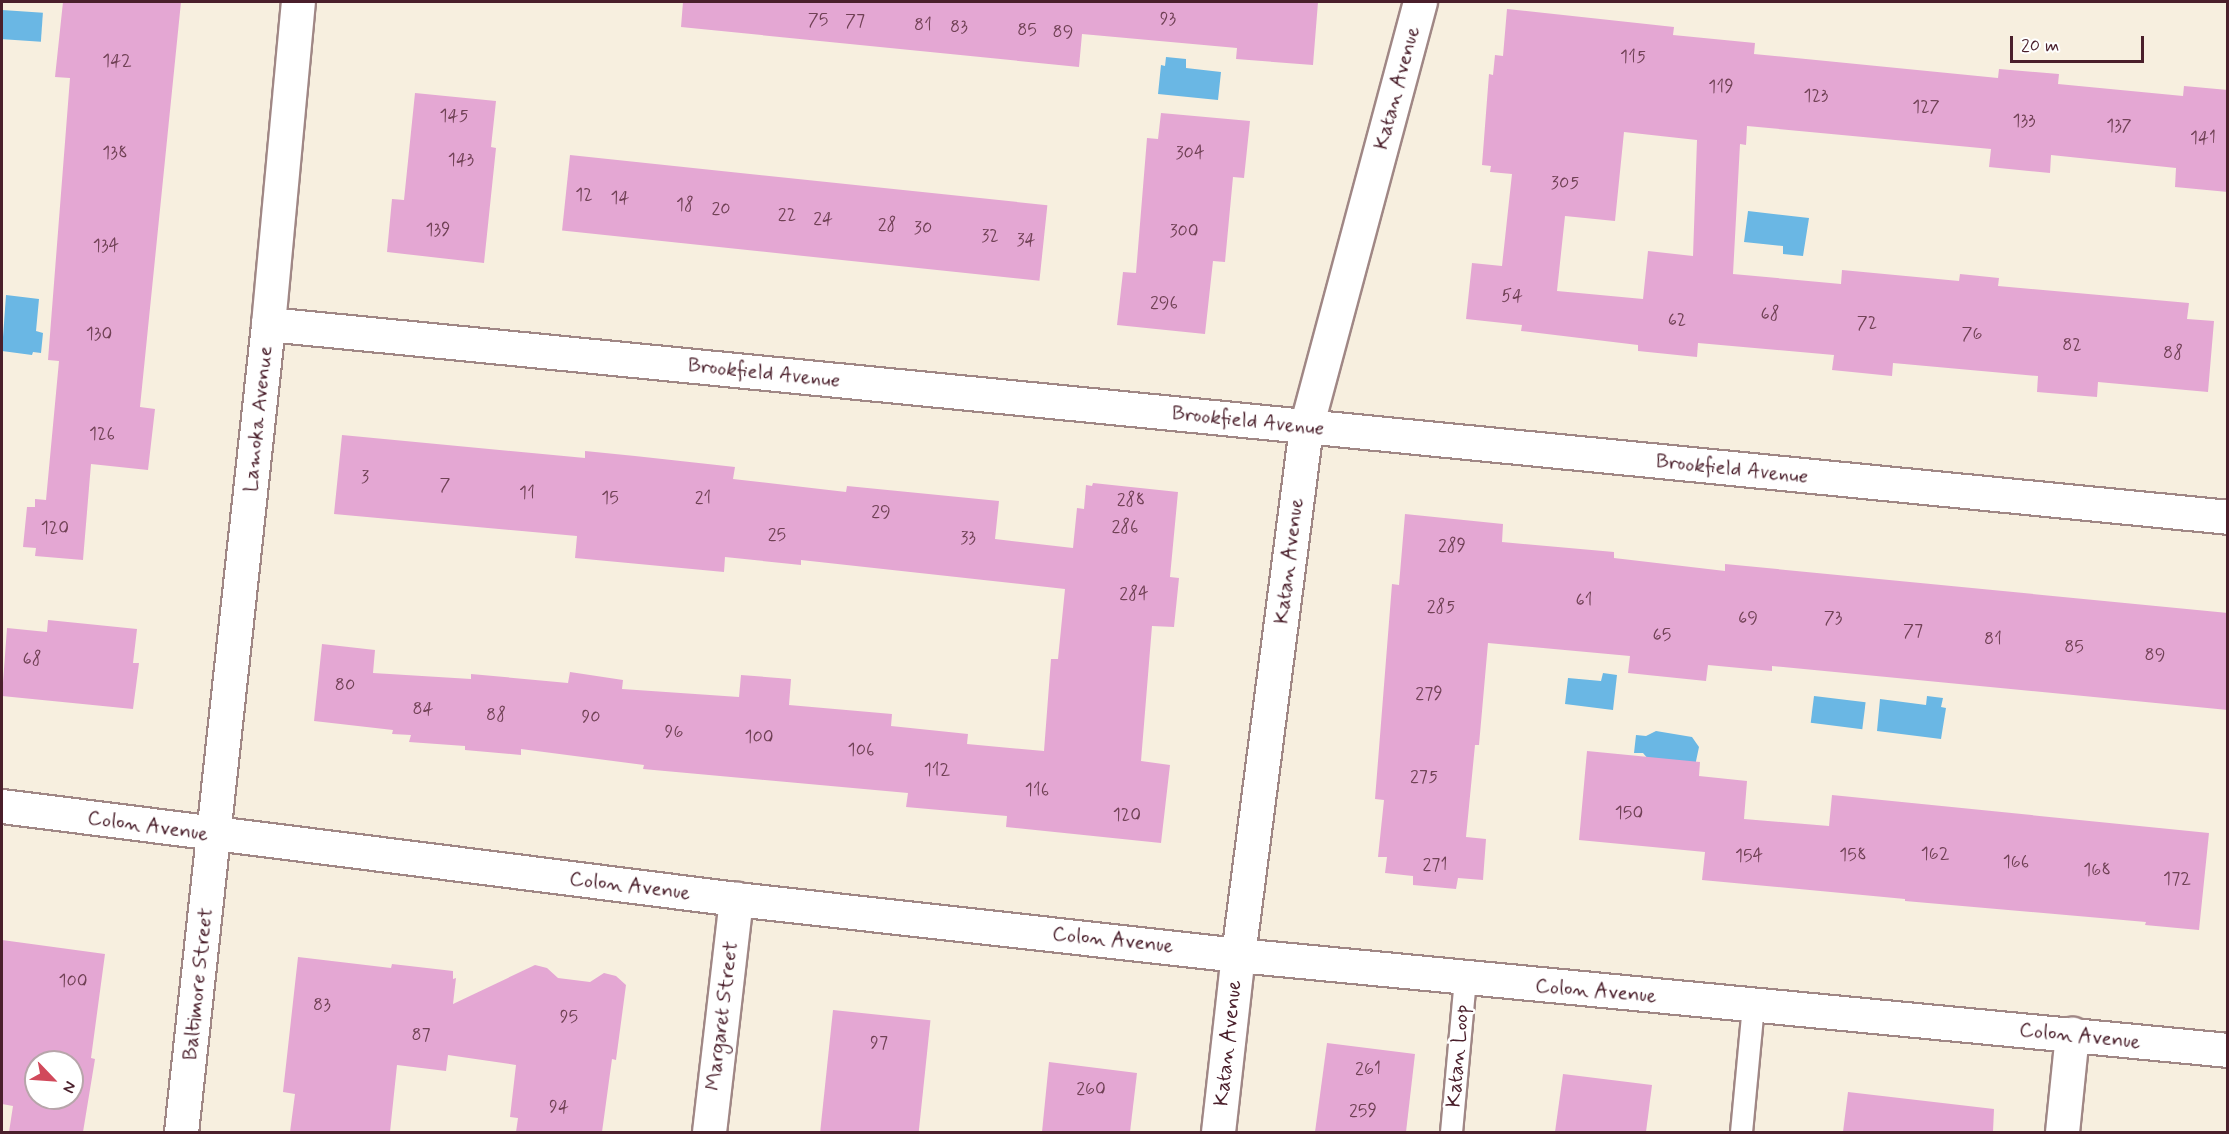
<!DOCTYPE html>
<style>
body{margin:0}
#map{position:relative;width:2229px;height:1134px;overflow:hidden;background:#f7efdf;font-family:Mynerve,sans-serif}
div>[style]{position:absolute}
.water>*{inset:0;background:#6ab7e4;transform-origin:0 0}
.building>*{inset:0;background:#e4a7d3;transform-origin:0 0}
.roads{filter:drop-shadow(2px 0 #a08785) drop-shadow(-2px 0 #a08785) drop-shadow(0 2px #a08785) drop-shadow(0 -2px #a08785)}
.lane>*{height:21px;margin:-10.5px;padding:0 10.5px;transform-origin:10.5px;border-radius:10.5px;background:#fff}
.street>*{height:33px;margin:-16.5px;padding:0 16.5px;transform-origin:16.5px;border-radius:16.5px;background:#fff}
span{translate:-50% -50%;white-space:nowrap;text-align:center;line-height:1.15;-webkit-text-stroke:5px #fff;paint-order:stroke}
.number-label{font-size:18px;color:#704155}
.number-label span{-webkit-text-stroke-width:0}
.street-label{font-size:21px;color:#4a1f2b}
.frame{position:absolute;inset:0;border:3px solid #4a1f2b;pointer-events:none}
.north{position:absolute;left:24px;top:1050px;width:60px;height:60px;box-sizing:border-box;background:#fff;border:2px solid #b7a5aa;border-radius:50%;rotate:115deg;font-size:16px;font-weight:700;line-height:24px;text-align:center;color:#4a1f2b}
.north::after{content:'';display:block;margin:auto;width:21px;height:27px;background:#d1495b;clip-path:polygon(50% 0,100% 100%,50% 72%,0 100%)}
.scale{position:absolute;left:2010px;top:36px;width:134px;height:27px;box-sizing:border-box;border:3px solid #4a1f2b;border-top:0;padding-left:8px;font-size:18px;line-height:21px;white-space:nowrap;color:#4a1f2b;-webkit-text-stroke:4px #fff;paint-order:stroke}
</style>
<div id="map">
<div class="water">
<div style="left:2px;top:10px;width:41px;height:29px;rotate:4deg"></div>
<div style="clip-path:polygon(1166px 57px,1186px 59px,1186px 68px,1221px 72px,1218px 100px,1158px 94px,1161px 65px,1165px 66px)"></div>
<div style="clip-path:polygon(1748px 211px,1809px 218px,1803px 256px,1783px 254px,1783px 246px,1744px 242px)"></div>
<div style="clip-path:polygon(6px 295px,39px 299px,36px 331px,43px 333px,41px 353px,33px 352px,32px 355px,2px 351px)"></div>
<div style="clip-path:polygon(1603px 673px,1617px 675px,1613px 710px,1565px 704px,1568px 678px,1601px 681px)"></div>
<div style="left:1814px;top:696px;width:52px;height:27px;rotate:7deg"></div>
<div style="clip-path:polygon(1927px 696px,1943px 698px,1941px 707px,1946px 708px,1941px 739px,1877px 731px,1880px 699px,1926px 705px)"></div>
<div style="clip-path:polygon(1656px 731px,1692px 737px,1699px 747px,1695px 766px,1649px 760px,1643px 753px,1634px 753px,1636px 735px,1646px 736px)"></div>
</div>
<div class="building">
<div style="clip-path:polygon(63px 2px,181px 2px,140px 407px,155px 409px,148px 470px,91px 464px,83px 560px,35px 556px,36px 548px,23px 547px,27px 507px,35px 507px,35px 499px,46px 500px,59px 361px,48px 360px,70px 78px,55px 77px)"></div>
<div style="clip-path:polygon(683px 2px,1318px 2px,1313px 65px,1236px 59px,1237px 48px,1082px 34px,1079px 67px,681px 27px)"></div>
<div style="clip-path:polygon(evenodd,1507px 9px,1674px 27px,1673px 35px,1755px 43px,1754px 54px,1998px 78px,1999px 69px,2059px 74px,2058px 84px,2183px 96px,2184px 86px,2228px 90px,2228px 192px,2175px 187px,2176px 168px,2051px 155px,2050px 173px,1989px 167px,1991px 149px,1747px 126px,1746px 145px,1740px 144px,1733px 274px,1841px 284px,1842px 270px,1959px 281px,1960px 274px,1999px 278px,1998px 286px,2189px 303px,2187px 319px,2214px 321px,2208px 392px,2098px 382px,2097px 397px,2037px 392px,2038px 376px,1893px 363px,1892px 376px,1832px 370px,1834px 355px,1698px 343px,1697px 357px,1638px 351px,1638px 345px,1521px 331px,1522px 325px,1466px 319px,1472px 263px,1502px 266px,1512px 174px,1490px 172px,1491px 166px,1482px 165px,1489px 74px,1493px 75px,1495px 55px,1503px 56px,1507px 9px,1624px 132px,1697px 140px,1693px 256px,1648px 251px,1643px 299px,1557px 291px,1565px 216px,1615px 221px,1624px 132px)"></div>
<div style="clip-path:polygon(415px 93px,496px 101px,491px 147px,496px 148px,484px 263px,387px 252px,392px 199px,404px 200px)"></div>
<div style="clip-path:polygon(1161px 113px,1250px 121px,1244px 178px,1233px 177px,1225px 262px,1213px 261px,1205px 334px,1117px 325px,1123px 272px,1136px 273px,1147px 138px,1158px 139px)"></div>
<div style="left:570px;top:155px;width:480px;height:76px;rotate:6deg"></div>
<div style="clip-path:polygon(342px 435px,585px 458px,585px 451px,635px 456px,735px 467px,733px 479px,846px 492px,847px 486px,999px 501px,995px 539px,1073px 548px,1077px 508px,1084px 509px,1086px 485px,1092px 486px,1093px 483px,1178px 492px,1170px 577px,1179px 578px,1174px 627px,1152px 626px,1141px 761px,1170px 765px,1161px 843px,1006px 827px,1007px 816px,906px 807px,908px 793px,643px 769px,644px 765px,521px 749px,521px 755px,465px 750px,465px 746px,409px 742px,411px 735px,392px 734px,393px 730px,314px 721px,322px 644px,375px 650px,373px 673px,471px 679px,471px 674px,568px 683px,570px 672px,623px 680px,622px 689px,739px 697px,741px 675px,791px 679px,789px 705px,892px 714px,891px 726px,968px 734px,967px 744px,1044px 751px,1051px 659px,1058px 659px,1065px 589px,801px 560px,801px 565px,725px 557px,724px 572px,575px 558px,577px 536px,334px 514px)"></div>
<div style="clip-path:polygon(1405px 514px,1503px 524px,1502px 542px,1614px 552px,1614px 558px,1725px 571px,1725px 564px,2228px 613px,2228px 710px,1772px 666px,1772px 671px,1708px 665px,1706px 681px,1628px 673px,1630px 656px,1488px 643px,1479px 745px,1475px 745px,1466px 837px,1486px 839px,1483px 880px,1458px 878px,1456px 889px,1413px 885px,1413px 876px,1385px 873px,1387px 857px,1378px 857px,1384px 800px,1375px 799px,1392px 584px,1399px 585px)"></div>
<div style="clip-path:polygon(48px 620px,137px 629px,133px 663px,139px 663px,133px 709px,2px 696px,7px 628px,47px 632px)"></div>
<div style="clip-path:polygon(1587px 751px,1700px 762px,1699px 776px,1747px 781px,1744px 819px,1829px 826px,1832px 795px,2209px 833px,2199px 930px,2145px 925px,2146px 922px,1905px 901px,1905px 899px,1702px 880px,1705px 852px,1579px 840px)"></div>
<div style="clip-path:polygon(evenodd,2px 940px,105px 954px,91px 1058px,95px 1059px,83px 1132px,9px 1132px,13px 1106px,2px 1104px,2px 940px,36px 1062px,72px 1062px,72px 1098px,36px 1098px,36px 1062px)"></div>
<div style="clip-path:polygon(298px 957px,391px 968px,392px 964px,453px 971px,453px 979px,456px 978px,453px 1004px,535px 965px,547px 968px,558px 978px,590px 982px,604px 973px,616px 976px,626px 985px,616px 1060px,612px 1059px,602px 1132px,516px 1132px,518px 1118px,510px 1117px,516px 1065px,448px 1055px,446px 1071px,397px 1065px,390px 1132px,290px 1132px,295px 1094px,283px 1092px)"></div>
<div style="left:833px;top:1010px;width:98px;height:123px;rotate:6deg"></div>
<div style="clip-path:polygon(1327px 1043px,1415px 1054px,1406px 1132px,1315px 1132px)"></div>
<div style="clip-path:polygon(1049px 1062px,1137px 1073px,1130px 1132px,1042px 1132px)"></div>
<div style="clip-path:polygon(1563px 1074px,1652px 1085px,1646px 1132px,1555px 1132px)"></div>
<div style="clip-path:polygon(1848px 1092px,1994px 1109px,1993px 1132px,1843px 1132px)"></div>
</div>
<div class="roads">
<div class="lane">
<div style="left:1451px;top:1132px;width:154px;rotate:-84.8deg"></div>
<div style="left:1741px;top:1132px;width:127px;rotate:-84.6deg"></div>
</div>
<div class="street">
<div style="left:268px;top:324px;width:1969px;rotate:5.62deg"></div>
<div style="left:2px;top:806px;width:740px;rotate:7.22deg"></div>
<div style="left:736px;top:899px;width:505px;rotate:6.37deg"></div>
<div style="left:1238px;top:955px;width:995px;rotate:5.48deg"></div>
<div style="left:181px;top:1132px;width:813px;rotate:-83.85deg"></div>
<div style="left:268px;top:324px;width:323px;rotate:-84.7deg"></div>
<div style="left:709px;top:1132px;width:235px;rotate:-83.4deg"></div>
<div style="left:1218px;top:1132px;width:178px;rotate:-83.6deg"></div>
<div style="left:1238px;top:955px;width:532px;rotate:-82.66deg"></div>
<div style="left:1306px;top:427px;width:440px;rotate:-75deg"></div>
<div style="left:2062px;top:1132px;width:99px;rotate:-84.2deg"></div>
</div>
</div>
<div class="number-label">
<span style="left:1168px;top:19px">93</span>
<span style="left:818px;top:20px">75</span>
<span style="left:855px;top:21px">77</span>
<span style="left:923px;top:25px">81</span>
<span style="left:959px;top:27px">83</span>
<span style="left:1027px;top:30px">85</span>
<span style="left:1063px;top:32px">89</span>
<span style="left:1633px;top:57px">115</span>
<span style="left:117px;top:61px">142</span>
<span style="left:1721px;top:87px">119</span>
<span style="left:1816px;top:96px">123</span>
<span style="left:1926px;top:107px">127</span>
<span style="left:454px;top:116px">145</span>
<span style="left:2024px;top:121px">133</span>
<span style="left:2119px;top:126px">137</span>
<span style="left:2203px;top:138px">141</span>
<span style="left:115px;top:153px">138</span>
<span style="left:1190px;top:153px">304</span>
<span style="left:461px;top:160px">143</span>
<span style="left:1565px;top:183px">305</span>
<span style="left:584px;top:195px">12</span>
<span style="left:620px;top:198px">14</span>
<span style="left:685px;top:205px">18</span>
<span style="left:721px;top:209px">20</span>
<span style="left:787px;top:215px">22</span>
<span style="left:823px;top:219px">24</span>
<span style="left:887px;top:225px">28</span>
<span style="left:923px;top:228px">30</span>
<span style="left:438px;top:230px">139</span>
<span style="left:1184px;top:231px">300</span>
<span style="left:990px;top:236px">32</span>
<span style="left:1026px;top:240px">34</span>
<span style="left:106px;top:246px">134</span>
<span style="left:1512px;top:296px">54</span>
<span style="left:1164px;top:303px">296</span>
<span style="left:1770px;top:314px">68</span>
<span style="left:1677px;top:320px">62</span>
<span style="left:1867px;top:323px">72</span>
<span style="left:99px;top:334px">130</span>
<span style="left:1972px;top:334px">76</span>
<span style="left:2072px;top:345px">82</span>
<span style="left:2173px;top:353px">88</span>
<span style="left:102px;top:434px">126</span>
<span style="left:365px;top:477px">3</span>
<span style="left:445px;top:485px">7</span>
<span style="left:527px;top:493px">11</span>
<span style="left:610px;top:498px">15</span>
<span style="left:703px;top:498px">21</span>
<span style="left:1131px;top:500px">288</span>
<span style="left:881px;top:512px">29</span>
<span style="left:1125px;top:527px">286</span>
<span style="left:55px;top:528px">120</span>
<span style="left:777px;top:535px">25</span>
<span style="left:968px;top:538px">33</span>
<span style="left:1452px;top:546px">289</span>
<span style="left:1134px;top:594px">284</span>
<span style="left:1584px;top:600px">61</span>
<span style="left:1441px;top:607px">285</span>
<span style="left:1748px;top:618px">69</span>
<span style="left:1833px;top:618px">73</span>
<span style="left:1913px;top:631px">77</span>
<span style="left:1662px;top:635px">65</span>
<span style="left:1993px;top:639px">81</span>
<span style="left:2074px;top:647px">85</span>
<span style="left:2155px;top:655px">89</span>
<span style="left:32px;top:659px">68</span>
<span style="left:345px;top:685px">80</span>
<span style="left:1429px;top:694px">279</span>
<span style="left:423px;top:709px">84</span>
<span style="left:496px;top:715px">88</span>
<span style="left:591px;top:717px">90</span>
<span style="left:674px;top:732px">96</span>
<span style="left:759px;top:737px">100</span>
<span style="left:861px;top:750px">106</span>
<span style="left:937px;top:770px">112</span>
<span style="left:1424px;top:777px">275</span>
<span style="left:1037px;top:790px">116</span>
<span style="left:1629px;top:813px">150</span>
<span style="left:1127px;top:815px">120</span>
<span style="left:1935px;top:854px">162</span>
<span style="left:1853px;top:855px">158</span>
<span style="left:1749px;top:856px">154</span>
<span style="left:2016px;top:862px">166</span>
<span style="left:1435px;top:865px">271</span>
<span style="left:2097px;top:870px">168</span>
<span style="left:2177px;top:879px">172</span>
<span style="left:73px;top:981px">100</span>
<span style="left:322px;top:1005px">83</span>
<span style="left:569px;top:1017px">95</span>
<span style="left:421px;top:1035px">87</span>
<span style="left:879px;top:1043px">97</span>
<span style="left:1368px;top:1069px">261</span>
<span style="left:1091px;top:1089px">260</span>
<span style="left:559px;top:1107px">94</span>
<span style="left:1363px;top:1111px">259</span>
</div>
<div class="street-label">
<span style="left:1397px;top:88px;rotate:-75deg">Katan Avenue</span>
<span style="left:764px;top:373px;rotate:6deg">Brookfield Avenue</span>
<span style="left:258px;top:419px;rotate:-84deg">Lamoka Avenue</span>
<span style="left:1248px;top:421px;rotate:6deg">Brookfield Avenue</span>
<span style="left:1732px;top:469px;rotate:6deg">Brookfield Avenue</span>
<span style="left:1289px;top:561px;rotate:-83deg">Katan Avenue</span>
<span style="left:148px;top:826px;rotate:8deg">Colon Avenue</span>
<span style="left:630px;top:886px;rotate:7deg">Colon Avenue</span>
<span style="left:1113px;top:940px;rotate:6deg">Colon Avenue</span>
<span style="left:198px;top:984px;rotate:-84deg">Baltimore Street</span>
<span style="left:1596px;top:991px;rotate:5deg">Colon Avenue</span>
<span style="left:722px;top:1016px;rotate:-83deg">Margaret Street</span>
<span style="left:2080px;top:1036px;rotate:6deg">Colon Avenue</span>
<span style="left:1228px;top:1043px;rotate:-84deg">Katan Avenue</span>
<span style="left:1458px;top:1056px;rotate:-85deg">Katan Loop</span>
</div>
<div class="frame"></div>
<div class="north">N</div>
<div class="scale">20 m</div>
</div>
